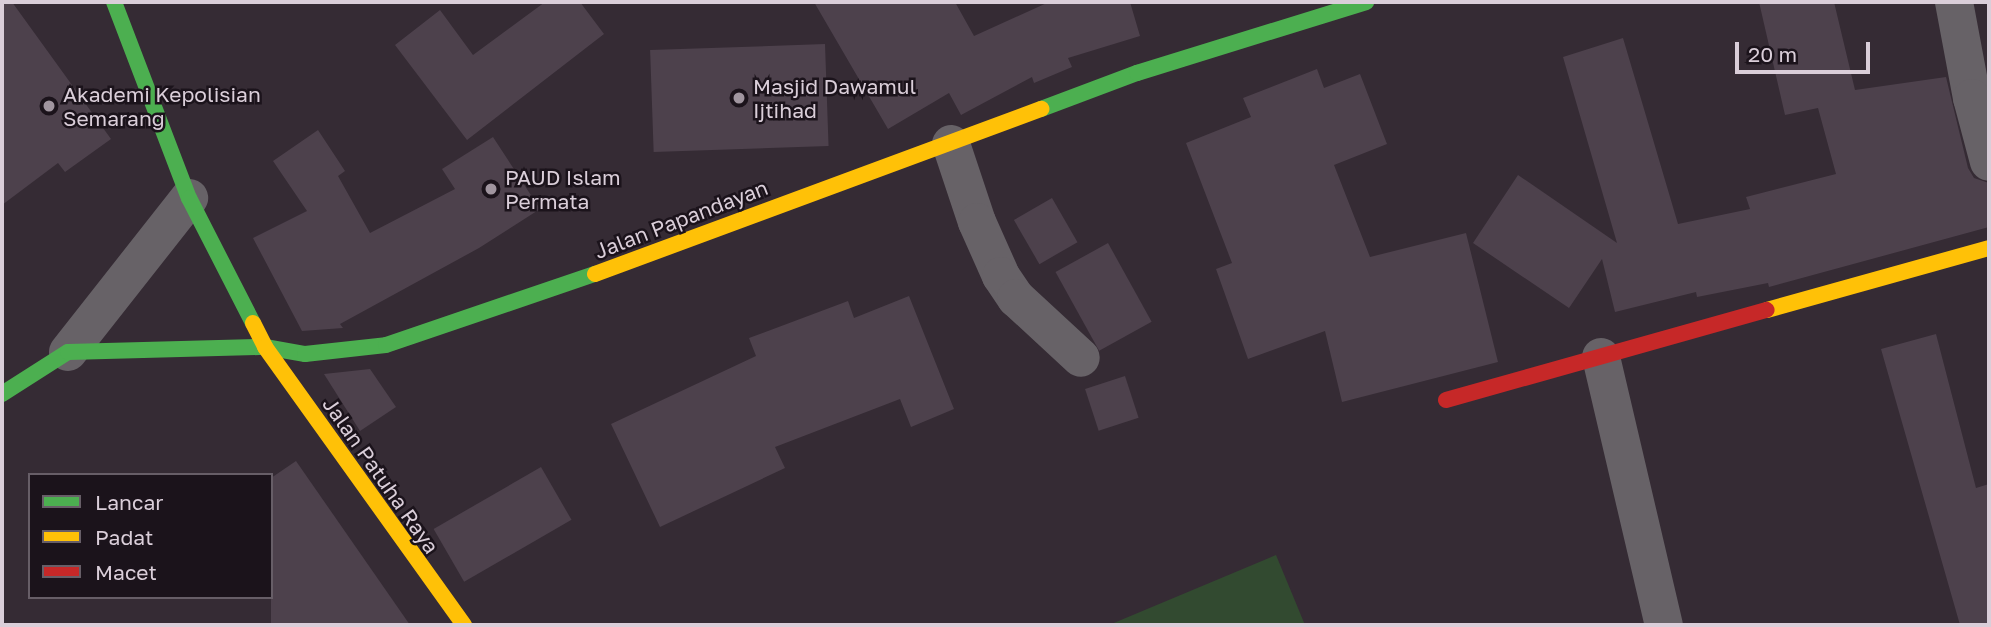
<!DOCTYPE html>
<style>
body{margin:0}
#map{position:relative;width:1991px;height:627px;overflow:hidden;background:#352b34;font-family:"Golos Text",sans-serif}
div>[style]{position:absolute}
.green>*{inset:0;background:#324a30}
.building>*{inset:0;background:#4d414c;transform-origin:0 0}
.street>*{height:38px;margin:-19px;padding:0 19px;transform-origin:19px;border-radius:19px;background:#676267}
.fast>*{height:16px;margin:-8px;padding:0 8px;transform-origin:8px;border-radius:8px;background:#4caf50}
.slow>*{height:16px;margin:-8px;padding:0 8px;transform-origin:8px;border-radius:8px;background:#ffc107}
.jam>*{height:16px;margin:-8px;padding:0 8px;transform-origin:8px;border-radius:8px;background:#c62828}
.dots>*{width:19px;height:19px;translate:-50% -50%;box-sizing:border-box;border:4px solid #1b131b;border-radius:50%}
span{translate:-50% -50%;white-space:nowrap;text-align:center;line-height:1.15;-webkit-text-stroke:5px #1b131b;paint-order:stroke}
.poi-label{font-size:21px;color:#daced9}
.left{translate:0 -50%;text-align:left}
.street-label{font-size:21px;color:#daced9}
.frame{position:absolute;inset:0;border:4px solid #daced9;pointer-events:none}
.legend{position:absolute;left:28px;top:473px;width:245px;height:126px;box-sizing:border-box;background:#1b131b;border:2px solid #675e67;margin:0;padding:9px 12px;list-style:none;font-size:21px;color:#daced9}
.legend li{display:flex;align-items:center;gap:14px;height:35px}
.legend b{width:35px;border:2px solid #675e67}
.scale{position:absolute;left:1735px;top:42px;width:135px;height:32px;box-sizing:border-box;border:4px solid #daced9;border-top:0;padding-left:9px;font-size:21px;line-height:24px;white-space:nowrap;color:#daced9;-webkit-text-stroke:5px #1b131b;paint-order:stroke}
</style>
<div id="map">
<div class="green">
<div style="clip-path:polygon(1276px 555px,1305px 625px,1109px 625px)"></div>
</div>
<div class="building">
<div style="clip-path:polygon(2px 2px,12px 2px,111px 139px,65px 172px,58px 163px,2px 205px)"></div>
<div style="clip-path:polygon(545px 2px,580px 2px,604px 34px,467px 140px,395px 45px,440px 10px,473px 55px)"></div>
<div style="clip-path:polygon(814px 2px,955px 2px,974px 36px,1049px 2px,1130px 2px,1140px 36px,1068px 58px,1072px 67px,1034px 83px,1032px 77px,961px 115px,949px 93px,888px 129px)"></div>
<div style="clip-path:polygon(1759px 2px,1834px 2px,1855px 90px,1946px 77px,1968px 168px,1974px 178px,1989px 183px,1989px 227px,1769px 287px,1768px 283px,1697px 297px,1696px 292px,1615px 312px,1602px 259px,1569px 308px,1473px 243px,1518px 175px,1617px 243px,1563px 57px,1623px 38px,1678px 224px,1750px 209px,1746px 197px,1836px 174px,1818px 108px,1785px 115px)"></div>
<div style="left:825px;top:44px;width:102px;height:175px;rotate:88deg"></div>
<div style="clip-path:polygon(1317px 69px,1324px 88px,1360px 74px,1387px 144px,1334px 165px,1370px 257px,1466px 233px,1498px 362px,1342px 402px,1325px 331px,1248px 359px,1216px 269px,1232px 263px,1186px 143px,1251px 117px,1243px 98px)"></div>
<div style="clip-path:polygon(318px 130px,345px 171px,338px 176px,370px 233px,455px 189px,442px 169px,493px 137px,540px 209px,479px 248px,340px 324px,343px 328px,302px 331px,253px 238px,307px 211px,273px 161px)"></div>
<div style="left:1052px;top:198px;width:51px;height:44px;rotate:60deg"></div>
<div style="left:1108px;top:243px;width:90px;height:60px;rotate:61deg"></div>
<div style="clip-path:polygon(909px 296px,954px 409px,911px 427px,900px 399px,775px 447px,785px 468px,660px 527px,611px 424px,756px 356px,749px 338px,848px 301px,854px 318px)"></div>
<div style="clip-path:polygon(1936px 334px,1976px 488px,1989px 484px,1989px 625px,1960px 625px,1881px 349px)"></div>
<div style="clip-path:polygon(370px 369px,396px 407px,360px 431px,324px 374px)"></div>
<div style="left:1125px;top:376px;width:44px;height:42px;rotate:72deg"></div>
<div style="clip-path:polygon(296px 461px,410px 625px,271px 625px,271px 478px)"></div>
<div style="left:541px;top:467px;width:61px;height:124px;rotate:60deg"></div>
</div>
<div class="street">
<div style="left:1954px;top:2px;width:98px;rotate:79.4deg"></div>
<div style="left:1972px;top:98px;width:66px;rotate:75.1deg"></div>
<div style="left:951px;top:144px;width:82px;rotate:71.6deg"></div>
<div style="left:977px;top:222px;width:59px;rotate:66deg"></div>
<div style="left:1001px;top:276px;width:27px;rotate:56deg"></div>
<div style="left:1016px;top:298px;width:88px;rotate:42.7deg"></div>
<div style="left:68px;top:352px;width:196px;rotate:-51.8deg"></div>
<div style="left:1601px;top:357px;width:275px;rotate:76.8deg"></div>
</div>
<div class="fast">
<div style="left:114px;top:2px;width:210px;rotate:69.1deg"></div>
<div style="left:189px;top:198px;width:140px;rotate:62.9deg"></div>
<div style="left:1041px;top:109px;width:103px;rotate:-20.6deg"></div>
<div style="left:1137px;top:73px;width:240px;rotate:-17.2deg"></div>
<div style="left:2px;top:394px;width:78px;rotate:-32.5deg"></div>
<div style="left:68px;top:352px;width:197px;rotate:-1.5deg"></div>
<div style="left:265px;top:347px;width:41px;rotate:9.9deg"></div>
<div style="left:305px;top:354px;width:81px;rotate:-6.3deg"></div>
<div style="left:386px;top:345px;width:221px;rotate:-18.8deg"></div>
</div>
<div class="slow">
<div style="left:595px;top:274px;width:476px;rotate:-20.3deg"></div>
<div style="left:1767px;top:310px;width:230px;rotate:-15.6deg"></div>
<div style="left:253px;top:323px;width:27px;rotate:63deg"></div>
<div style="left:265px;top:347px;width:342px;rotate:54.4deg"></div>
</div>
<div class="jam">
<div style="left:1446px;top:400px;width:333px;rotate:-15.7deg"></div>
</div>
<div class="dots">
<div style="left:739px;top:98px;background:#a0959f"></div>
<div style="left:49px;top:106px;background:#a0959f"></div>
<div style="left:491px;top:189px;background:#a0959f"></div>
</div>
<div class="poi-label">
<span class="left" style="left:753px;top:98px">Masjid Dawamul<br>Ijtihad</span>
<span class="left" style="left:63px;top:106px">Akademi Kepolisian<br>Semarang</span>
<span class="left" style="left:505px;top:189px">PAUD Islam<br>Permata</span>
</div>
<div class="street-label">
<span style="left:681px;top:219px;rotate:-21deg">Jalan Papandayan</span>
<span style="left:381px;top:475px;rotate:55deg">Jalan Patuha Raya</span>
</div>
<div class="frame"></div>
<ul class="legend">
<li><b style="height:9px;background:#4caf50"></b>Lancar</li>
<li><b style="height:9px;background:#ffc107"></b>Padat</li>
<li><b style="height:9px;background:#c62828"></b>Macet</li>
</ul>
<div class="scale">20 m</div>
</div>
